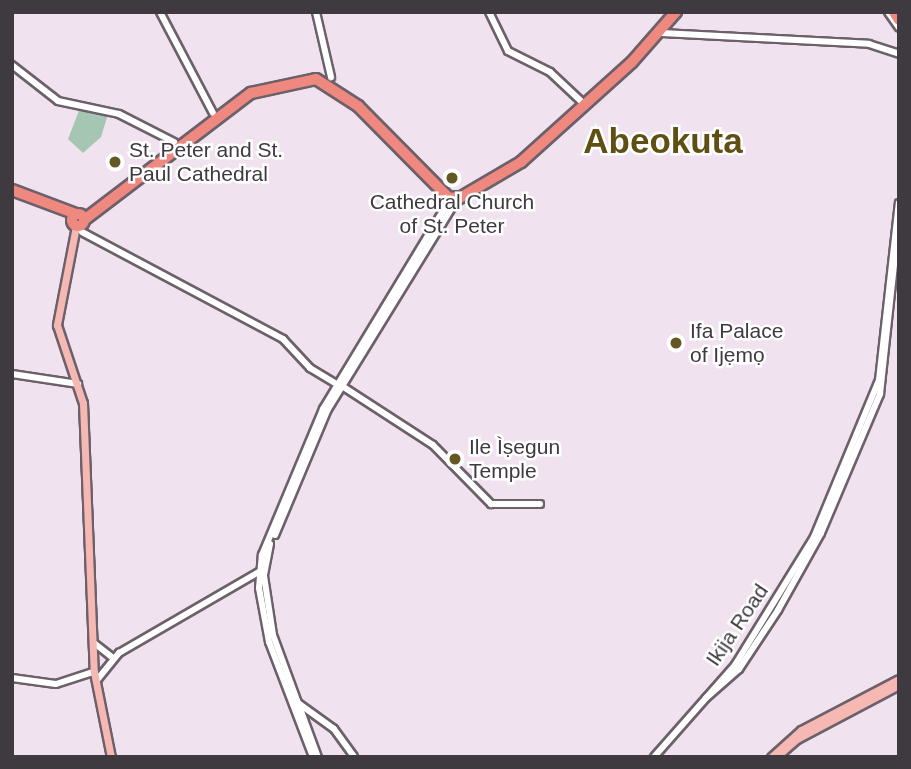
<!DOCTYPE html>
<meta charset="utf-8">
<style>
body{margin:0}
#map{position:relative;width:911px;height:769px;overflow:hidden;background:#f0e2ee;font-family:Helvetica,sans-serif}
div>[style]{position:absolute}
.green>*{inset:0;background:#a5c6b2}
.roads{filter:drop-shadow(2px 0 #6c606a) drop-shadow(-2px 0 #6c606a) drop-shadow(0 2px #6c606a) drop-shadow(0 -2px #6c606a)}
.secondary>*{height:6px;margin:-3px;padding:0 3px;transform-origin:3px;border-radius:3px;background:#fff}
.primary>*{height:7px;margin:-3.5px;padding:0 3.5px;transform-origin:3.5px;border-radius:3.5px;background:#f5b8b3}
.highway>*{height:10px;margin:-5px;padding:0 5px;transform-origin:5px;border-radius:5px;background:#ef8980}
.highway>.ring{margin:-5px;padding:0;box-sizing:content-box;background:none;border:10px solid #ef8980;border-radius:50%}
.dots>*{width:19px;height:19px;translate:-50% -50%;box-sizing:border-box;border:4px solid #fff;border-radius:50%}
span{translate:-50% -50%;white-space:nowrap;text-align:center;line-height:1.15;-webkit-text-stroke:5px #fff;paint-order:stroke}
.poi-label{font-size:21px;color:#3f3a3f}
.left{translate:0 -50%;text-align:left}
.street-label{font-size:21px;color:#3f3a3f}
.town-label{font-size:35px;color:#5f4f12;font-weight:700}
.frame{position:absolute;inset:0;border:14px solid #3f3a3f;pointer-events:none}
</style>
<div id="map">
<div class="green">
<div style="clip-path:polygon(80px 108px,108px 114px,101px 137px,83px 153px,68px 139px)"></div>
</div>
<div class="roads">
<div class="secondary">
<div style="left:160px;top:12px;width:114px;rotate:62.3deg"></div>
<div style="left:316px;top:12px;width:67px;rotate:77deg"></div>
<div style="left:489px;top:12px;width:43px;rotate:64deg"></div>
<div style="left:508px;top:51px;width:47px;rotate:26.6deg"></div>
<div style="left:550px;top:72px;width:42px;rotate:43.1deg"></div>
<div style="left:888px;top:12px;width:19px;rotate:55deg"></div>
<div style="left:662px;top:33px;width:207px;rotate:3deg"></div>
<div style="left:869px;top:44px;width:32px;rotate:18deg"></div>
<div style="left:12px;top:65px;width:58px;rotate:38deg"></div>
<div style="left:58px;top:101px;width:62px;rotate:12deg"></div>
<div style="left:119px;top:114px;width:62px;rotate:27deg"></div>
<div style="left:82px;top:232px;width:228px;rotate:28deg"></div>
<div style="left:283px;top:339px;width:40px;rotate:47deg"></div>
<div style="left:310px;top:368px;width:31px;rotate:31deg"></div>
<div style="left:12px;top:374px;width:67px;rotate:8.6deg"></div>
<div style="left:342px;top:386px;width:108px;rotate:33deg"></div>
<div style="left:433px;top:445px;width:83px;rotate:45.5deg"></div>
<div style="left:491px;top:504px;width:49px"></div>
<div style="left:275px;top:535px;width:137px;rotate:-67.2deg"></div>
<div style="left:328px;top:409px;width:244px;rotate:-58.4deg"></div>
<div style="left:270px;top:544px;width:33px;rotate:101deg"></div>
<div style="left:264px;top:576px;width:60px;rotate:81.3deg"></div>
<div style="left:273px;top:635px;width:130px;rotate:69.8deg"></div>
<div style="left:94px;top:643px;width:24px;rotate:38deg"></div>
<div style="left:12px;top:678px;width:44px;rotate:7.8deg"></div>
<div style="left:56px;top:684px;width:40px;rotate:-18deg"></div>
<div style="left:97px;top:680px;width:35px;rotate:-51deg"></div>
<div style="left:119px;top:653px;width:162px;rotate:-30.1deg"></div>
<div style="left:706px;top:698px;width:44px;rotate:-41.3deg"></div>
<div style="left:739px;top:669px;width:71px;rotate:-56.5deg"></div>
<div style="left:778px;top:610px;width:88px;rotate:-60.8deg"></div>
<div style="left:821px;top:533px;width:151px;rotate:-67deg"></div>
<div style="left:880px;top:394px;width:175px;rotate:-83.8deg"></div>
<div style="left:298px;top:703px;width:44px;rotate:35.8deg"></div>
<div style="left:334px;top:729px;width:34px;rotate:54deg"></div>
<div style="left:313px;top:757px;width:123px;rotate:-110.9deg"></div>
<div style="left:269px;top:642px;width:55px;rotate:-100.5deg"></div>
<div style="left:259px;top:588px;width:33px;rotate:-85deg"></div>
<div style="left:262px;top:555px;width:158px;rotate:-67.3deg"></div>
<div style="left:323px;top:409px;width:245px;rotate:-58.8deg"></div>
<div style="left:654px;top:757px;width:123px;rotate:-48.6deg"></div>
<div style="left:735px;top:665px;width:150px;rotate:-58.3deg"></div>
<div style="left:814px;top:537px;width:170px;rotate:-67.5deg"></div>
<div style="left:879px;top:380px;width:178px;rotate:-83.6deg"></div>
</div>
<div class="primary">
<div style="left:76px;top:226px;width:101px;rotate:100.9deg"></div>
<div style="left:57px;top:325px;width:82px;rotate:71.6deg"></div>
<div style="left:83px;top:403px;width:269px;rotate:87.7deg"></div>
<div style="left:94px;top:672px;width:87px;rotate:78.7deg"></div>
<div style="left:771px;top:757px;width:40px;rotate:-42deg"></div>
<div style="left:801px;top:730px;width:110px;rotate:-27.5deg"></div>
<div style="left:776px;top:757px;width:28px;rotate:-41deg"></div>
<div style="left:797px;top:739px;width:115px;rotate:-27.9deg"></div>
</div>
<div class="highway">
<div style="left:894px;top:12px;width:9px;rotate:58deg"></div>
<div style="left:12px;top:190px;width:68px;rotate:20.6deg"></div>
<div style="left:458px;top:199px;width:73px;rotate:-30.4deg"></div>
<div style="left:521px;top:162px;width:149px;rotate:-42deg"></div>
<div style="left:632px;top:62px;width:67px;rotate:-48.7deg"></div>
<div class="ring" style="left:72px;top:214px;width:2px;height:2px"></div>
<div style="left:84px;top:220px;width:210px;rotate:-37.3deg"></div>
<div style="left:251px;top:93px;width:66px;rotate:-12.2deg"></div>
<div style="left:316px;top:79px;width:50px;rotate:32.7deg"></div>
<div style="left:358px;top:106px;width:134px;rotate:45.3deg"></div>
<div style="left:452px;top:201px;width:7px;rotate:-34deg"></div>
<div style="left:458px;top:197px;width:8px;rotate:173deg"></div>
</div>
</div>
<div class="dots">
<div style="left:115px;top:162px;background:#655723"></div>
<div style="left:452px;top:178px;background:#655723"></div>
<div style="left:676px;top:343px;background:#655723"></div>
<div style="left:455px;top:459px;background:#655723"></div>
</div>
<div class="poi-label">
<span class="left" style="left:129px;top:162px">St. Peter and St.<br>Paul Cathedral</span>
<span style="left:452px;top:214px">Cathedral Church<br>of St. Peter</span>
<span class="left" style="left:690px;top:343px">Ifa Palace<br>of Ijẹmọ</span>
<span class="left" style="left:469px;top:459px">Ile Ìṣegun<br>Temple</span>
</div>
<div class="street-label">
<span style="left:737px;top:625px;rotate:-56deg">Ikija Road</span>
</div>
<div class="town-label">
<span style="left:663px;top:141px">Abeokuta</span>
</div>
<div class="frame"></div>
</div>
